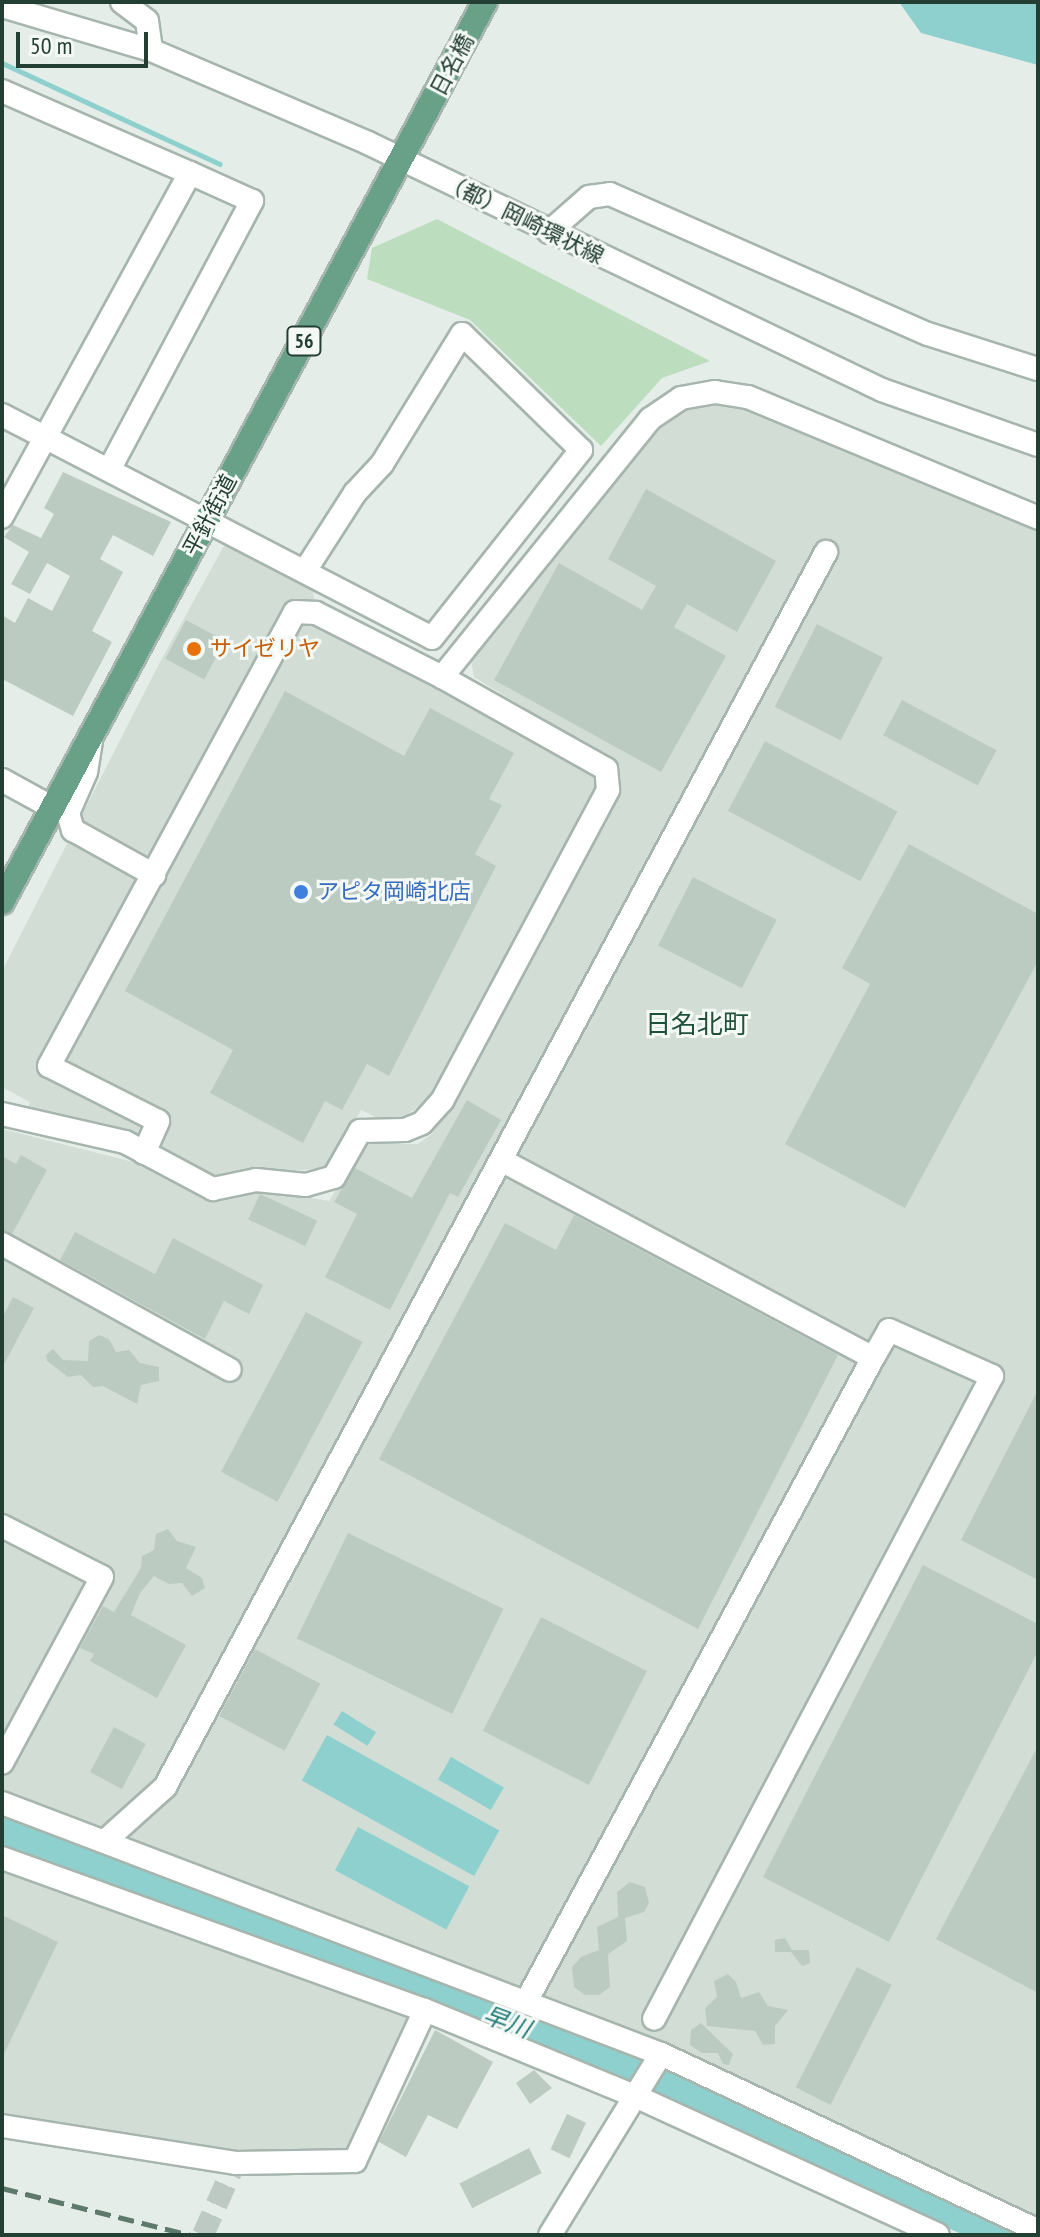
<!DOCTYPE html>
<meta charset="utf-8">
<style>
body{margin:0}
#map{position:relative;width:1040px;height:2237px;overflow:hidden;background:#e4ede7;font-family:"PT Sans Narrow","Noto Sans JP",sans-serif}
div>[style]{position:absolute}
.built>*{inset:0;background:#d2ddd6}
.green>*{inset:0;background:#bdddbf}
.water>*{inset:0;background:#8dd0ce;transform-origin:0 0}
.stream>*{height:5px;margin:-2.5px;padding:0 2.5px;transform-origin:2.5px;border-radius:2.5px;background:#8dd0ce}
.river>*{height:32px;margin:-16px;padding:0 16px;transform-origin:16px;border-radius:16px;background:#8dd0ce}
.building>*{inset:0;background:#bccbc2;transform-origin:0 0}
.minor-tunnel>*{height:22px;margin-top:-11px;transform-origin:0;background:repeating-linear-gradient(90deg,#bdcac3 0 22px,transparent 0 33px)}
.roads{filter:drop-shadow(2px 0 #a6b5ad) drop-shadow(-2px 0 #a6b5ad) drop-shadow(0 2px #a6b5ad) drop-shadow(0 -2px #a6b5ad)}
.minor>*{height:22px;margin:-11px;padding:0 11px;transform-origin:11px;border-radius:11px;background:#fff}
.major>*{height:24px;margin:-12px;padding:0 12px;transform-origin:12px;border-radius:12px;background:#69a188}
.rail>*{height:5px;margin-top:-2.5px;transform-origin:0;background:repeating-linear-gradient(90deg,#5e7a6d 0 16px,transparent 0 24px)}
.dots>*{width:22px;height:22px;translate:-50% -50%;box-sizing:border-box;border:4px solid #f4f9f6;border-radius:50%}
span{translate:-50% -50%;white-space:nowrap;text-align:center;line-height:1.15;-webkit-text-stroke:6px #f4f9f6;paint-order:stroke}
.shield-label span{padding:2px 6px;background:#f4f9f6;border:2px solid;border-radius:6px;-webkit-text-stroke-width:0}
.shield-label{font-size:20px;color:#233e32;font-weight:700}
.street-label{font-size:22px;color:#233e32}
.food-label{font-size:22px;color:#c56008}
.left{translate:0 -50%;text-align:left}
.shop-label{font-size:22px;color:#366cbe}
.water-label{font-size:24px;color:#1e7976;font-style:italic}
.quarter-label{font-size:26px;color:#1f503b}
.frame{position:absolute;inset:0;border:4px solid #233e32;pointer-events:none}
.scale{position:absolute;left:16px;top:32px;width:132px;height:36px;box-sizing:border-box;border:4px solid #233e32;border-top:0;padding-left:10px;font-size:24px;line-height:28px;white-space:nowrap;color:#233e32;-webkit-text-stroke:6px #f4f9f6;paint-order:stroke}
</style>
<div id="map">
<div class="built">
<div style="clip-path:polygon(701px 404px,738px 405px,1038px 528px,1038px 2221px,650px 2036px,2px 1792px,2px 1129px,133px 1162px,205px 1200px,219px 1202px,262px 1189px,329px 1201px,364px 1144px,418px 1144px,432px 1134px,620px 788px,616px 764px,474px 677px,470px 655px,667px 417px)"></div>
<div style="clip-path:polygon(234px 542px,312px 586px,318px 623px,596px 771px,601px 782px,433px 1096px,401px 1119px,380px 1119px,361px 1110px,328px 1168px,217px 1177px,28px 1109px,30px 1102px,2px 1087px,2px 971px,159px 664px,225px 544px)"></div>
<div style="clip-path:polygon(2px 1871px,415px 2015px,353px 2154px,305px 2157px,236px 2150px,2px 2113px)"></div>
</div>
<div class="green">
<div style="clip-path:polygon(437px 219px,710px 361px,662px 378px,601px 446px,470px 320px,367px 279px,372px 248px)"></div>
</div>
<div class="water">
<div style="clip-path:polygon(899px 2px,1038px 2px,1038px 65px,921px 33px)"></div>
<div style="left:342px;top:1711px;width:40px;height:16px;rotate:32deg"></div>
<div style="left:327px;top:1735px;width:197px;height:52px;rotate:29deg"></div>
<div style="left:451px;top:1757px;width:61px;height:26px;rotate:30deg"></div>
<div style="left:358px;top:1827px;width:126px;height:49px;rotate:28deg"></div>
</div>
<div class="stream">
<div style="left:2px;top:63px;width:240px;rotate:24.9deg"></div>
</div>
<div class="river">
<div style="left:2px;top:1834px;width:677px;rotate:20.39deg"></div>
<div style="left:637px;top:2070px;width:401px;rotate:24.3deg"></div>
</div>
<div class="building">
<div style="clip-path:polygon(63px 472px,171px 522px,153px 556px,113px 535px,100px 559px,123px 572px,92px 631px,112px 642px,73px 716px,2px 679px,2px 615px,15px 623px,28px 598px,52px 611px,70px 576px,47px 563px,30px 594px,11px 584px,29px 552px,4px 537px,13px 525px,41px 538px,54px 514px,44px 508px)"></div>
<div style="clip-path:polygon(646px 489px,776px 561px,737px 632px,687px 604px,674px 627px,726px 656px,661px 772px,494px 680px,559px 563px,642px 610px,656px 586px,608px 559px)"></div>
<div style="left:186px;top:620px;width:44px;height:44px;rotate:28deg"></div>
<div style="left:817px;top:624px;width:74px;height:93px;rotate:27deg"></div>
<div style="clip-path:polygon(285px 691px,404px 756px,430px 708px,514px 753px,489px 799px,502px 805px,475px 854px,496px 866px,389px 1076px,367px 1064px,342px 1110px,325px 1101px,303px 1143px,210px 1093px,233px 1050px,125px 991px)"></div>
<div style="left:902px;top:700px;width:107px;height:40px;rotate:28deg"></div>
<div style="left:765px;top:741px;width:150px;height:79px;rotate:28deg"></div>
<div style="clip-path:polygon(909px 844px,1038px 914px,1038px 961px,905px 1208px,785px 1144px,870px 984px,842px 968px)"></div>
<div style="left:693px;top:877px;width:94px;height:77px;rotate:27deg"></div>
<div style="clip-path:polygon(467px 1100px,501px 1120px,458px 1197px,450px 1193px,390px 1310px,325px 1277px,357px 1214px,334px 1202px,355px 1168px,412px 1198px)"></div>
<div style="clip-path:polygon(21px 1155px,47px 1170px,12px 1234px,2px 1230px,2px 1156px,16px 1164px)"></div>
<div style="left:260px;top:1194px;width:63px;height:28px;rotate:25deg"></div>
<div style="clip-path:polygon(574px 1215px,838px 1355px,698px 1629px,379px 1459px,505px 1223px,556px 1250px)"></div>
<div style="clip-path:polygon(75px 1232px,155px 1274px,173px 1238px,263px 1285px,249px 1314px,224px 1301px,205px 1339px,60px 1260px)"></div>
<div style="clip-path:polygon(13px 1297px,34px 1308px,2px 1368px,2px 1318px)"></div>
<div style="left:306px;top:1312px;width:64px;height:181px;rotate:28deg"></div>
<div style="clip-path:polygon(99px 1335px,109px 1339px,116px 1352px,129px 1350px,140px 1363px,159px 1367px,159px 1381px,141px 1385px,137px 1404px,103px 1386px,93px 1387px,81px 1375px,68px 1377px,47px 1361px,46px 1355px,53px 1349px,63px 1360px,88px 1361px,89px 1341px)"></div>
<div style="clip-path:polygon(1038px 1390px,1038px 1580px,961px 1540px)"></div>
<div style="clip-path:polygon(168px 1529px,177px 1541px,196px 1547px,186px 1568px,202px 1578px,205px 1588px,192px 1596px,182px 1583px,169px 1584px,154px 1576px,140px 1593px,131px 1615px,186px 1645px,157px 1698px,90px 1661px,94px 1654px,80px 1648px,103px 1606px,114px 1612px,141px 1568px,142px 1556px,154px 1550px,156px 1534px)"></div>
<div style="left:348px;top:1533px;width:173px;height:117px;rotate:26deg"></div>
<div style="clip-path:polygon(923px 1565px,1038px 1624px,1038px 1651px,889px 1942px,763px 1877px)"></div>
<div style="left:541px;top:1617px;width:119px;height:128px;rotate:27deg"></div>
<div style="left:255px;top:1649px;width:74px;height:76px;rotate:28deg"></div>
<div style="left:114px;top:1727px;width:36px;height:51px;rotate:28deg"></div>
<div style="clip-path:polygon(1038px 1746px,1038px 1993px,936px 1939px)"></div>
<div style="clip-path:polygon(630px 1882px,645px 1887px,649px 1903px,644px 1912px,625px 1918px,627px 1941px,608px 1954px,610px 1987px,599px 1995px,585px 1995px,574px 1987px,572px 1967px,581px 1957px,599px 1950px,597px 1927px,618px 1917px,617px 1892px)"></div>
<div style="clip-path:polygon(2px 1915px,58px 1942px,2px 2058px)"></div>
<div style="clip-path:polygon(785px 1938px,792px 1950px,809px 1950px,810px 1963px,802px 1966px,791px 1952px,775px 1952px,775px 1940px)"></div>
<div style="left:857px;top:1967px;width:39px;height:135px;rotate:27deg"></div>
<div style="clip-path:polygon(728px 1974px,736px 1982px,741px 1998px,759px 1992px,768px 2006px,788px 2010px,775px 2026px,775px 2044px,763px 2045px,755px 2031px,707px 2026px,705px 2008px,717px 1997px,714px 1981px)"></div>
<div style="clip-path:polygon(701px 2023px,733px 2054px,729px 2065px,723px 2064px,718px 2053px,702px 2053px,690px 2045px,691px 2030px)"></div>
<div style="clip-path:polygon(435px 2030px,493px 2062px,457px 2129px,428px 2115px,406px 2157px,379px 2142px)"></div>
<div style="clip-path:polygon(534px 2070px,552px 2088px,530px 2104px,516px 2083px)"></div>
<div style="left:567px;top:2114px;width:21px;height:39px;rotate:25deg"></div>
<div style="left:529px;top:2148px;width:28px;height:78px;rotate:63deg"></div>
</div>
<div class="minor-tunnel">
<div style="left:203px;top:2235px;width:79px;rotate:-66deg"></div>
</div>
<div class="roads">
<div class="minor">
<div style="left:122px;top:2px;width:31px;rotate:37deg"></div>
<div style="left:147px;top:21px;width:29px;rotate:82deg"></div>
<div style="left:2px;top:6px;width:155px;rotate:16.5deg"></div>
<div style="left:151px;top:50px;width:236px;rotate:23.2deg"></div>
<div style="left:368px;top:143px;width:570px;rotate:25.67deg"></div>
<div style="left:882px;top:390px;width:165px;rotate:19.4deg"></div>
<div style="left:2px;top:91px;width:205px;rotate:23.6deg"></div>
<div style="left:190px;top:173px;width:392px;rotate:118.7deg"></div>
<div style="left:549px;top:232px;width:53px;rotate:-41.2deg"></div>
<div style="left:589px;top:197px;width:21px;rotate:-8deg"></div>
<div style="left:610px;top:194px;width:347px;rotate:23.8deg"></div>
<div style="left:928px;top:334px;width:115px;rotate:17.7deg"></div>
<div style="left:2px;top:415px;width:484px;rotate:27.4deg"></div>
<div style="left:432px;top:638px;width:240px;rotate:-51.6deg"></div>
<div style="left:581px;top:450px;width:166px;rotate:-135.7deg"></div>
<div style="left:462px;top:334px;width:153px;rotate:121.6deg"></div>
<div style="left:382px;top:464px;width:40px;rotate:133deg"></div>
<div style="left:355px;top:493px;width:93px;rotate:122.7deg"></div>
<div style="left:109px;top:470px;width:305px;rotate:-62deg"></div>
<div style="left:252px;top:201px;width:68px;rotate:-155.7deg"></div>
<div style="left:91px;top:741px;width:31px;rotate:99deg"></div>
<div style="left:86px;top:772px;width:45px;rotate:113.7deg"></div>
<div style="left:68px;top:813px;width:18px;rotate:74deg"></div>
<div style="left:73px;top:830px;width:93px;rotate:29.1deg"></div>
<div style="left:2px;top:780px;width:58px;rotate:28.8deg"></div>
<div style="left:2px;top:1114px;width:126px;rotate:12.8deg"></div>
<div style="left:125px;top:1142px;width:100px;rotate:28.1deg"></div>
<div style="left:213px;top:1189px;width:44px;rotate:-11.8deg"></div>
<div style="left:256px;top:1180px;width:50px;rotate:5.7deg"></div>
<div style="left:306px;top:1185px;width:29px;rotate:-16deg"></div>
<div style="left:334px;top:1177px;width:53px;rotate:-60.5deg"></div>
<div style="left:360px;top:1131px;width:45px;rotate:-1.3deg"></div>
<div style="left:405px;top:1130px;width:18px;rotate:-22deg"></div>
<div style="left:422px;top:1123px;width:30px;rotate:-48deg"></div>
<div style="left:442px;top:1101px;width:353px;rotate:-61.9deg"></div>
<div style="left:608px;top:790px;width:21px;rotate:-95deg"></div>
<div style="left:606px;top:769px;width:188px;rotate:-150.7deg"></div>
<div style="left:144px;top:1153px;width:35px;rotate:-66deg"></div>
<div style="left:158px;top:1121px;width:122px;rotate:-153.2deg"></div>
<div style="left:49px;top:1066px;width:516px;rotate:-61.55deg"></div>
<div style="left:295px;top:612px;width:21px;rotate:3deg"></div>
<div style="left:316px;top:613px;width:141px;rotate:26.9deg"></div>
<div style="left:442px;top:677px;width:331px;rotate:-51.1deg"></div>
<div style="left:650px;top:419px;width:37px;rotate:-34deg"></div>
<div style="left:681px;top:398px;width:35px;rotate:-10deg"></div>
<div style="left:715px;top:392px;width:33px;rotate:9deg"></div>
<div style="left:748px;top:397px;width:314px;rotate:22.6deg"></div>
<div style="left:501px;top:1160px;width:421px;rotate:28deg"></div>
<div style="left:873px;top:1358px;width:32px;rotate:-60deg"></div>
<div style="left:889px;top:1330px;width:113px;rotate:24.1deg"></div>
<div style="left:992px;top:1376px;width:726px;rotate:117.73deg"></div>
<div style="left:2px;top:1244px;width:260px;rotate:28.9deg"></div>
<div style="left:2px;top:1526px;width:112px;rotate:27deg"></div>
<div style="left:102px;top:1577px;width:211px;rotate:118.3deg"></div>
<div style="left:2px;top:1803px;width:705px;rotate:20.85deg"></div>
<div style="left:661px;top:2054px;width:416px;rotate:25.1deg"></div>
<div style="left:105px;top:1841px;width:81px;rotate:-42deg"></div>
<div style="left:165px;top:1787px;width:1401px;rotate:-61.84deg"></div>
<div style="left:2px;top:1858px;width:449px;rotate:19.8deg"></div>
<div style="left:425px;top:2010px;width:227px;rotate:22.3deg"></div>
<div style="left:635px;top:2096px;width:333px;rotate:24.6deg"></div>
<div style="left:527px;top:2000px;width:729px;rotate:-61.68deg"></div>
<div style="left:2px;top:2126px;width:236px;rotate:9deg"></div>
<div style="left:235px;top:2163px;width:120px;rotate:-1deg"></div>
<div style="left:355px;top:2161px;width:166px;rotate:-65.1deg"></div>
<div style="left:550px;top:2235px;width:212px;rotate:-58.5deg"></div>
</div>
<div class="major">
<div style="left:2px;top:902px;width:1021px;rotate:-61.78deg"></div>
</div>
</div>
<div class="rail">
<div style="left:2px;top:2188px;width:195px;rotate:14deg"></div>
</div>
<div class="dots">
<div style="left:194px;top:649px;background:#e8710a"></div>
<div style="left:301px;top:892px;background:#3f7fe0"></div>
</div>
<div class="shield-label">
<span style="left:304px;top:341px">56</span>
</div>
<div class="street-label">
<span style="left:452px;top:65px;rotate:-62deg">日名橋</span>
<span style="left:523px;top:219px;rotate:26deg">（都）岡崎環状線</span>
<span style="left:210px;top:515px;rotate:-62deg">平針街道</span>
</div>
<div class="food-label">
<span class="left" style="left:210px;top:649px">サイゼリヤ</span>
</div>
<div class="shop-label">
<span class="left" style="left:317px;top:892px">アピタ岡崎北店</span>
</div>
<div class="water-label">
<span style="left:507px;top:2022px;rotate:20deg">早川</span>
</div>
<div class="quarter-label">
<span style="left:697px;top:1024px">日名北町</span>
</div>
<div class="frame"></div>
<div class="scale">50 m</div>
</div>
